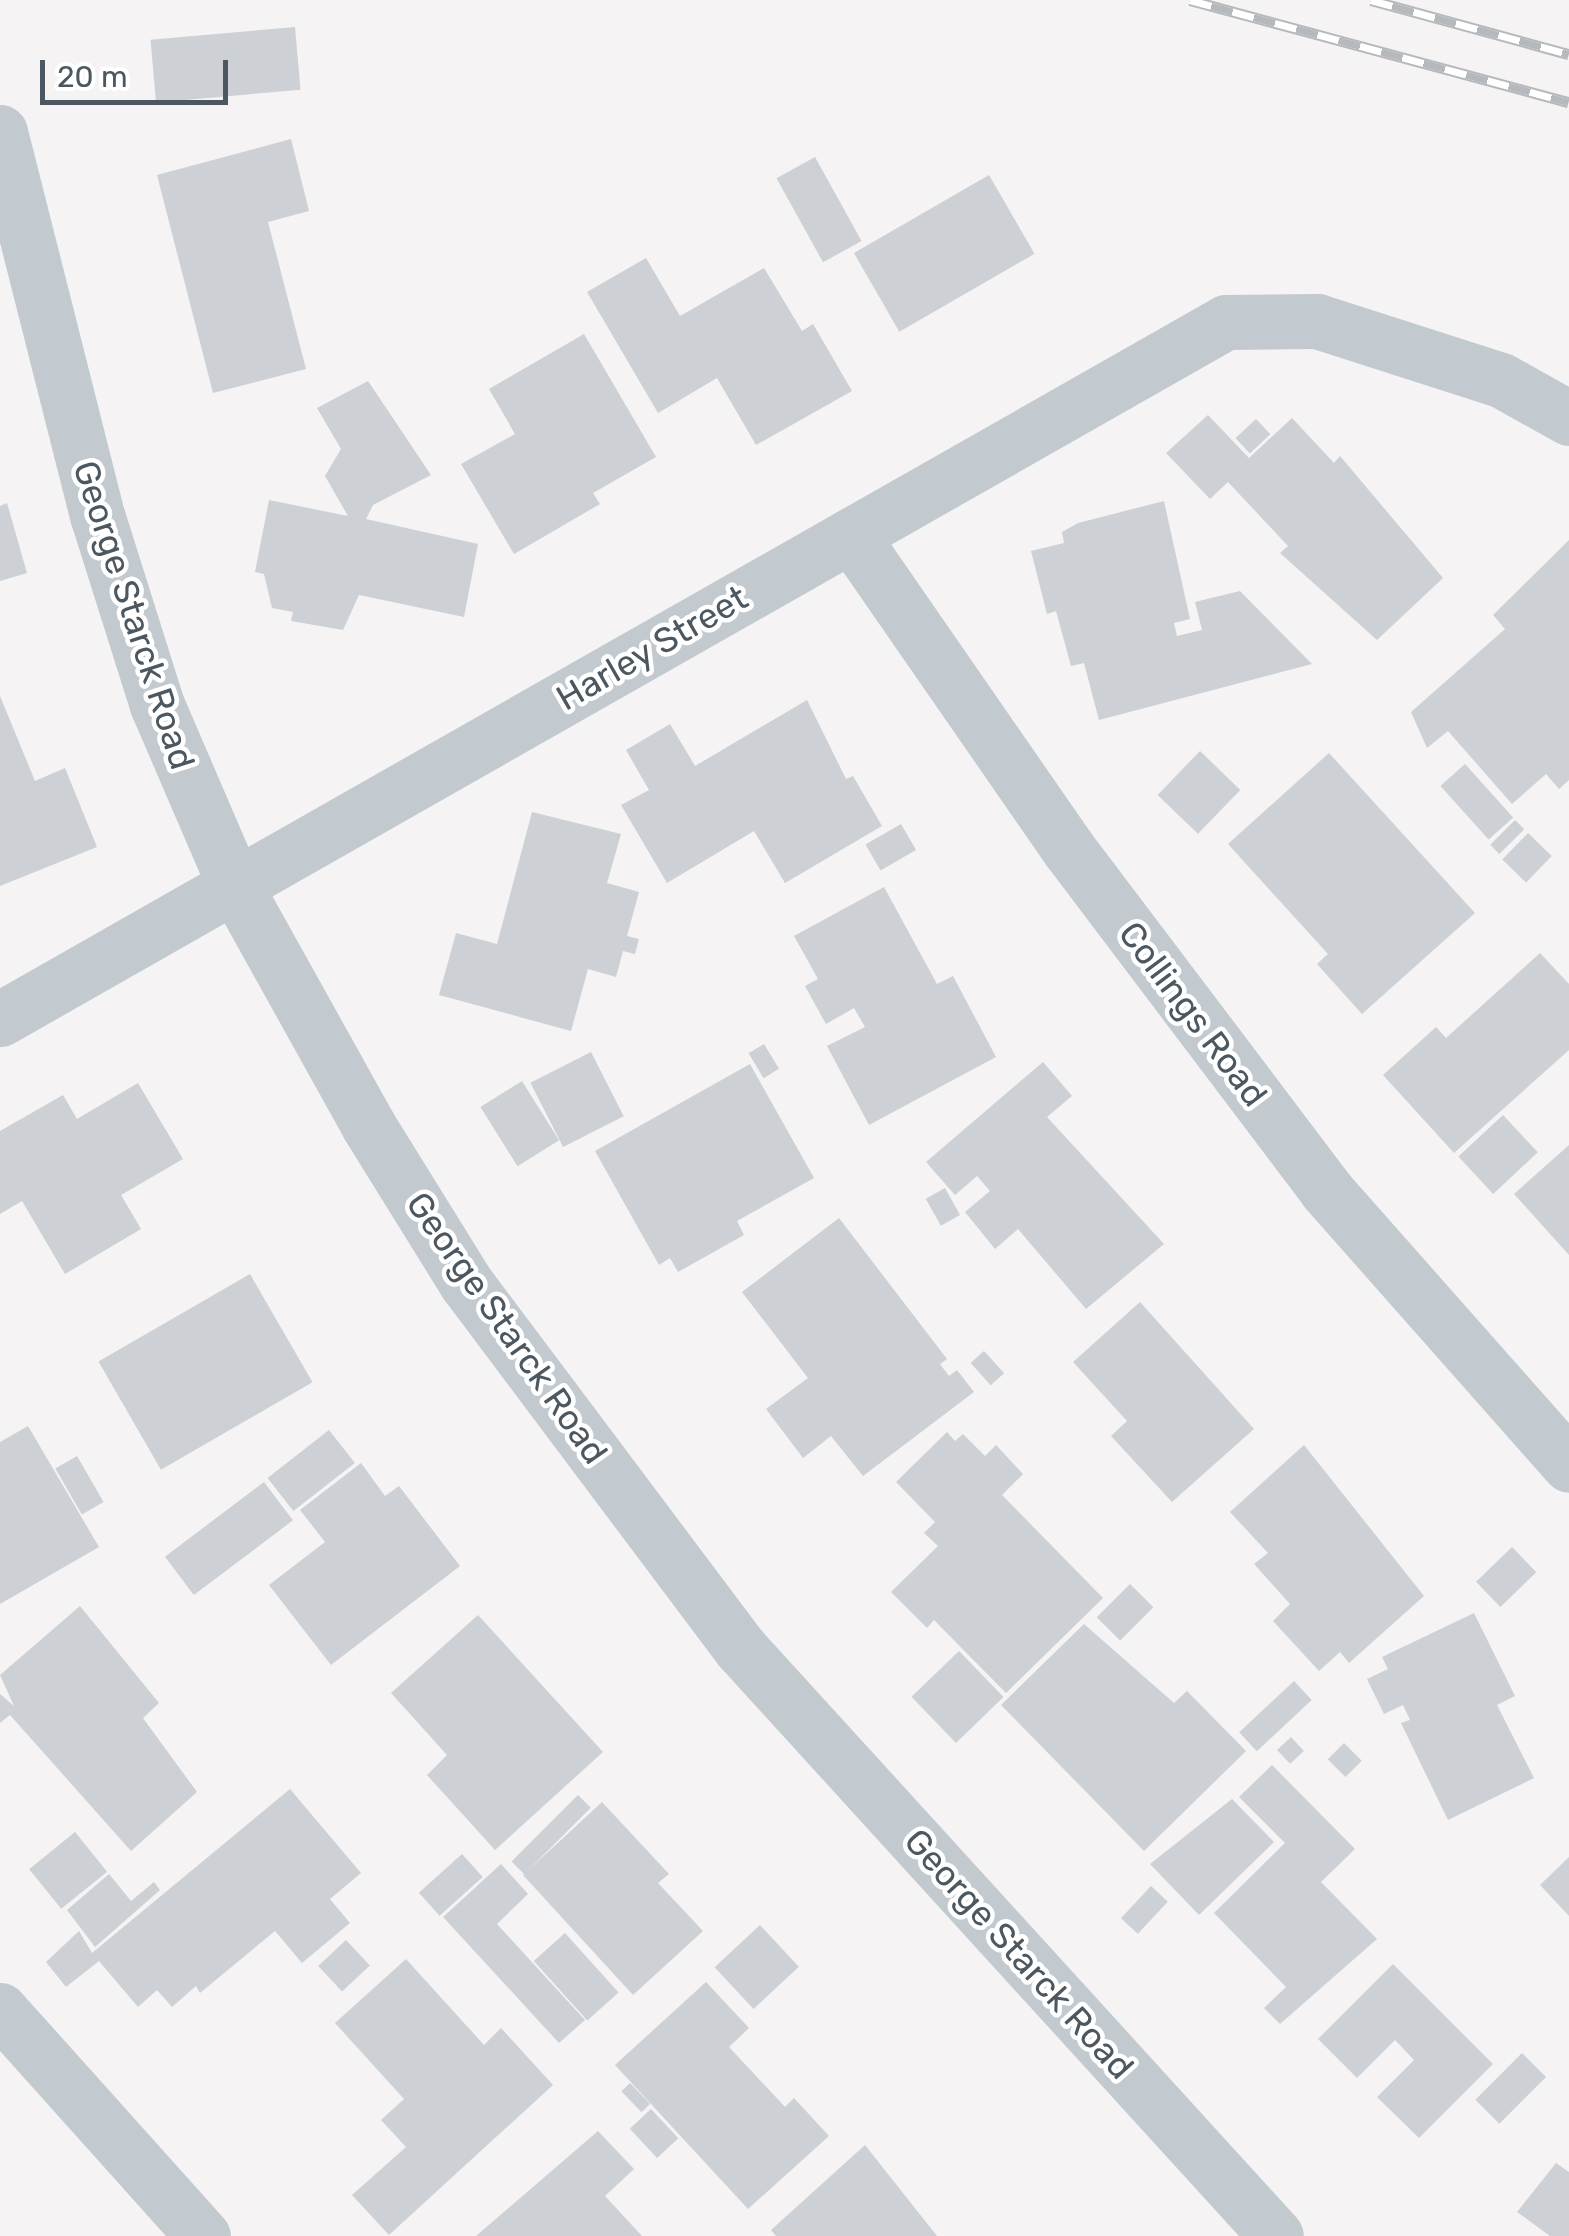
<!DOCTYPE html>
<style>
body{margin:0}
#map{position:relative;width:1569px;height:2236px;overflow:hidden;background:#f5f3f3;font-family:Rubik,sans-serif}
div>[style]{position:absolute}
.building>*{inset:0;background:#cdd0d4;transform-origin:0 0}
.minor>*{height:55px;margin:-27.5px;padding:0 27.5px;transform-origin:27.5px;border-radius:27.5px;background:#c2cad0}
.rail>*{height:11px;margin-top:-5.5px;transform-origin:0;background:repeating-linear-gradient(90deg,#fff 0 22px,#b5b8bc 0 44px);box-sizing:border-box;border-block:2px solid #b5b8bc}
span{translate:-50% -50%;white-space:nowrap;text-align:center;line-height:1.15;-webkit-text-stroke:9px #fff;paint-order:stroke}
.street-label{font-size:35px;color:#4c575f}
.scale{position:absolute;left:40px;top:60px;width:188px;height:45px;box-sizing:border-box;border:5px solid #4c575f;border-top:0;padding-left:12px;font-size:30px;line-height:35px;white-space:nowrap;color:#4c575f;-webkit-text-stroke:8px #fff;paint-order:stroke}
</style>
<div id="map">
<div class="building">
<div style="left:295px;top:27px;width:63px;height:145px;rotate:85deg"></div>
<div style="clip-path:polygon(291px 139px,309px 211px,268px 222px,306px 369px,213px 393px,157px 175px)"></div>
<div style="left:815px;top:157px;width:96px;height:44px;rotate:61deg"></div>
<div style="left:989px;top:175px;width:91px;height:156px;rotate:60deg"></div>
<div style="clip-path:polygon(646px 258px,680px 316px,764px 268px,802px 331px,813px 324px,852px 391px,756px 445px,717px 378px,658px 413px,587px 292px)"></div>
<div style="clip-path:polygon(584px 334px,656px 457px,593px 493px,600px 504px,514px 554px,461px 464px,515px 434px,489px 389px)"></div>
<div style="clip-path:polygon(368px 381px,431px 475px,373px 505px,366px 519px,478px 544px,464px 617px,359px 595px,343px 630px,291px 621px,293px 612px,272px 608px,264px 574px,255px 572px,269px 500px,348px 516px,325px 476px,341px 449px,317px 408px)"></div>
<div style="clip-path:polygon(1208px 415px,1249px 458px,1292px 418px,1334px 463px,1340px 456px,1443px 578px,1377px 640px,1280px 553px,1288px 546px,1228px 482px,1210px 499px,1166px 453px)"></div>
<div style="left:1256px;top:419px;width:21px;height:28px;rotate:47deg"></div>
<div style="clip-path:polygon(1164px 501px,1190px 619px,1174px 623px,1177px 636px,1202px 630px,1195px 602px,1240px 591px,1312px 664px,1099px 720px,1084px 663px,1071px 666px,1056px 611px,1047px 614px,1031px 551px,1064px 543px,1062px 532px,1078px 523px)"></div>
<div style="clip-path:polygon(7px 503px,27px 573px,0 581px,0 506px)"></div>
<div style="clip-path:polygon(1569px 540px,1569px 780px,1559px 789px,1546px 774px,1512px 804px,1448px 731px,1427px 748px,1411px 712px,1505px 629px,1493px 615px)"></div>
<div style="clip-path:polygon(0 696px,35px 781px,65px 768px,97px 847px,0 886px)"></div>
<div style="clip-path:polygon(807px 700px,846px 779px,853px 776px,882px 826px,785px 883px,754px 831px,667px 883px,621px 805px,649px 790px,626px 750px,670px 724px,695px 766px)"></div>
<div style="left:1200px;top:751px;width:56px;height:61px;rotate:44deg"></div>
<div style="clip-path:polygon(1329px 753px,1475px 913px,1362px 1014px,1317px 964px,1328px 954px,1228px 844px)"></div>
<div style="left:1465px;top:764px;width:72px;height:33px;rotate:48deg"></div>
<div style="clip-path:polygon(532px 812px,621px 834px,607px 883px,639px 892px,627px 936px,639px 939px,635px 954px,623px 951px,616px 977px,588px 969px,571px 1031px,439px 995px,456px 933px,497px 944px)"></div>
<div style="left:1515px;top:820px;width:13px;height:35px;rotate:45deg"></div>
<div style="left:901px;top:824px;width:30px;height:41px;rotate:60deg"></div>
<div style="left:1528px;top:833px;width:33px;height:37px;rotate:44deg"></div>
<div style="clip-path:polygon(884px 887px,937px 984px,953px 976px,996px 1057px,869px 1125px,827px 1046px,865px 1027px,854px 1008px,826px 1024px,805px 986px,818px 979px,794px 936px)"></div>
<div style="clip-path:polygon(1540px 953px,1569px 984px,1569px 1050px,1454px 1153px,1383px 1075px,1436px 1027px,1446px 1038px)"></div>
<div style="left:764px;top:1044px;width:29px;height:18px;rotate:59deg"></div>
<div style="left:591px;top:1052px;width:72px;height:68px;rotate:63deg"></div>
<div style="clip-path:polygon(1043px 1062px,1072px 1096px,1047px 1117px,1164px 1244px,1086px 1309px,1018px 1229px,995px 1249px,965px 1212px,990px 1191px,977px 1176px,955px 1195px,926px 1162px)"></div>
<div style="clip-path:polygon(750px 1064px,814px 1178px,737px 1221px,744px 1235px,678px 1272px,670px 1258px,659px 1265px,595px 1151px)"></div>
<div style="left:522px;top:1081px;width:70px;height:49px;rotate:58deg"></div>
<div style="clip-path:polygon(138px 1083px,183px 1159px,121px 1195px,141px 1229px,65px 1274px,22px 1201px,0 1214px,0 1131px,63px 1095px,77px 1119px)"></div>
<div style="left:1503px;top:1115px;width:51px;height:61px;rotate:47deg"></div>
<div style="clip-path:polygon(1569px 1145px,1569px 1255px,1514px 1194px)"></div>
<div style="left:945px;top:1188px;width:31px;height:22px;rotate:61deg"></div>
<div style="clip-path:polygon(839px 1218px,947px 1359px,940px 1364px,949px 1376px,957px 1370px,974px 1392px,863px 1476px,831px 1436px,803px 1458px,766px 1409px,808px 1378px,742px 1292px)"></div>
<div style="left:250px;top:1274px;width:125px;height:175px;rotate:60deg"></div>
<div style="clip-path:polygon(1140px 1302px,1254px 1429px,1172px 1502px,1111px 1436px,1127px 1421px,1073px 1362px)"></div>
<div style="left:984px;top:1351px;width:30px;height:18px;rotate:48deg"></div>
<div style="clip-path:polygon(28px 1426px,99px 1547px,0 1604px,0 1442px)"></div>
<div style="left:329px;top:1430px;width:42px;height:78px;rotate:52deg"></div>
<div style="clip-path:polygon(947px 1432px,955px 1441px,963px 1434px,985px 1456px,996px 1445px,1023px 1474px,1002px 1495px,1103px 1598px,1006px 1693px,934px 1620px,927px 1628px,891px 1592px,938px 1546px,924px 1533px,935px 1522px,896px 1482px)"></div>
<div style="clip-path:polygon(1304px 1445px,1424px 1596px,1349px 1663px,1340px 1652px,1319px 1671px,1273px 1621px,1290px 1604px,1254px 1564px,1268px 1553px,1230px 1512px)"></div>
<div style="left:77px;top:1456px;width:53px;height:25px;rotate:60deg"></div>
<div style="clip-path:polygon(361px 1463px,385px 1496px,399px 1486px,460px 1566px,331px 1665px,269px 1585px,325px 1542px,300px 1510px)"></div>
<div style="left:264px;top:1482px;width:48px;height:124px;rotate:53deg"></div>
<div style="left:1512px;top:1547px;width:35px;height:50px;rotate:46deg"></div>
<div style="left:1130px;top:1584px;width:33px;height:47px;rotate:45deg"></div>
<div style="clip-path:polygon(80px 1606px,159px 1703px,143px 1718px,197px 1792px,131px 1851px,10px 1715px,0 1723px,0 1694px,14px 1706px,0 1675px)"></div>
<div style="clip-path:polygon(1474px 1613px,1515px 1696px,1497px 1705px,1534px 1778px,1448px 1820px,1401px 1723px,1410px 1720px,1403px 1705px,1384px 1714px,1367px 1679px,1388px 1669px,1382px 1657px)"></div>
<div style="clip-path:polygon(478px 1615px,603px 1752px,495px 1850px,427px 1775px,447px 1755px,391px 1693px)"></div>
<div style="clip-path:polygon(1084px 1624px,1174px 1703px,1187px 1691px,1246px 1751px,1144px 1851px,1001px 1705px)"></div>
<div style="left:959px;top:1651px;width:64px;height:66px;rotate:46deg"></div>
<div style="left:1294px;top:1681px;width:26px;height:75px;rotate:47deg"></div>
<div style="left:1291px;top:1737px;width:19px;height:19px;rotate:47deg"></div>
<div style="left:1344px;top:1743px;width:25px;height:23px;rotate:45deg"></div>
<div style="clip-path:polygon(1272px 1765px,1355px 1849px,1321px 1882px,1377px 1939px,1280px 2024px,1264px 2008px,1286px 1987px,1214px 1913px,1285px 1843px,1239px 1797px)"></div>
<div style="clip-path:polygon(290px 1789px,361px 1873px,330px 1899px,350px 1923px,302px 1963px,275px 1931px,200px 1993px,196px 1986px,172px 2007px,157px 1990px,138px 2007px,99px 1961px,66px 1987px,46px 1962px,79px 1931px,92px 1953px)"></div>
<div style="left:578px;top:1795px;width:18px;height:94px;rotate:45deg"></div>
<div style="clip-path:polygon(1232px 1799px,1274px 1842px,1199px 1915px,1150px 1864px)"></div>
<div style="clip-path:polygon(602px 1802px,669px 1874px,658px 1883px,703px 1931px,633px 1995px,523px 1875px)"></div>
<div style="left:75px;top:1832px;width:51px;height:59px;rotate:51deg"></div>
<div style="left:462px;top:1854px;width:31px;height:58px;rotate:48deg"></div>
<div style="clip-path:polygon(1569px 1857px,1569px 1916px,1540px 1885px)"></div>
<div style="clip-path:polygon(501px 1864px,528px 1894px,497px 1924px,585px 2020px,559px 2043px,443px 1917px)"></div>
<div style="clip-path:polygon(109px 1874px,131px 1901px,154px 1882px,160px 1890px,95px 1947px,67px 1910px)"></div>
<div style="left:1151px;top:1886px;width:23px;height:44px;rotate:43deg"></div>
<div style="left:760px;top:1925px;width:57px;height:62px;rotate:47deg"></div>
<div style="left:565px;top:1933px;width:80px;height:42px;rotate:48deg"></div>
<div style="left:346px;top:1940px;width:35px;height:38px;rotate:47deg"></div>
<div style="clip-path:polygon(406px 1959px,484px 2045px,501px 2028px,553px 2085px,389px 2235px,352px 2195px,406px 2147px,381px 2120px,404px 2099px,335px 2023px)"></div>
<div style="clip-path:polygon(1393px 1964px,1493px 2064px,1419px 2138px,1377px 2097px,1414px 2060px,1395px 2040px,1357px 2078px,1318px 2039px)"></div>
<div style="clip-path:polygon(706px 1982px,749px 2028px,729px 2047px,785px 2107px,794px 2098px,829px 2136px,748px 2209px,615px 2065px)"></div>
<div style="left:1522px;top:2053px;width:34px;height:66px;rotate:45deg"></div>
<div style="left:630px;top:2083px;width:29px;height:12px;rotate:46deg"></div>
<div style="left:651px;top:2109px;width:40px;height:29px;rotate:47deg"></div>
<div style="clip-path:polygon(598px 2131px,634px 2169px,605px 2196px,642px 2236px,476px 2236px)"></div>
<div style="clip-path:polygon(865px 2145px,937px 2236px,776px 2236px,771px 2230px)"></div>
<div style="clip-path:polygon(1556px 2163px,1569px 2172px,1569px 2236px,1550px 2236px,1517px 2212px)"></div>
</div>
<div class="minor">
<div style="left:0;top:132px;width:398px;rotate:75.8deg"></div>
<div style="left:98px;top:518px;width:196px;rotate:72.5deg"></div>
<div style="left:157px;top:705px;width:195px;rotate:66.7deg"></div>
<div style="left:234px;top:884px;width:276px;rotate:60.9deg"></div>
<div style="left:368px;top:1125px;width:186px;rotate:58.2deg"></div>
<div style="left:466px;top:1283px;width:458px;rotate:53.1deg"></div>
<div style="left:741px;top:1649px;width:794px;rotate:47.65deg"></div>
<div style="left:851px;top:535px;width:384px;rotate:55.3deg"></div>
<div style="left:1070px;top:851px;width:425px;rotate:52.9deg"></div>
<div style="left:1326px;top:1190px;width:367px;rotate:48.5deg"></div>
<div style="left:0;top:1019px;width:1410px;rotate:-29.62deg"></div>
<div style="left:1226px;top:322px;width:91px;rotate:-0.6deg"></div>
<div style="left:1317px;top:321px;width:193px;rotate:17.8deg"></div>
<div style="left:1501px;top:380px;width:78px;rotate:29.2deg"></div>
<div style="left:0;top:2010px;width:304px;rotate:48.1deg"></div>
</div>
<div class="rail">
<div style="left:1190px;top:0;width:392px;rotate:15.1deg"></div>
<div style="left:1371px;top:0;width:205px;rotate:15.3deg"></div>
</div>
<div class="street-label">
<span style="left:134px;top:615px;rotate:72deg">George Starck Road</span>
<span style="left:652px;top:648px;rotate:-30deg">Harley Street</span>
<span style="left:1193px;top:1014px;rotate:53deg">Collings Road</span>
<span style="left:507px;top:1328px;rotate:55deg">George Starck Road</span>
<span style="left:1019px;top:1954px;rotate:48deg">George Starck Road</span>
</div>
<div class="scale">20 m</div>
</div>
